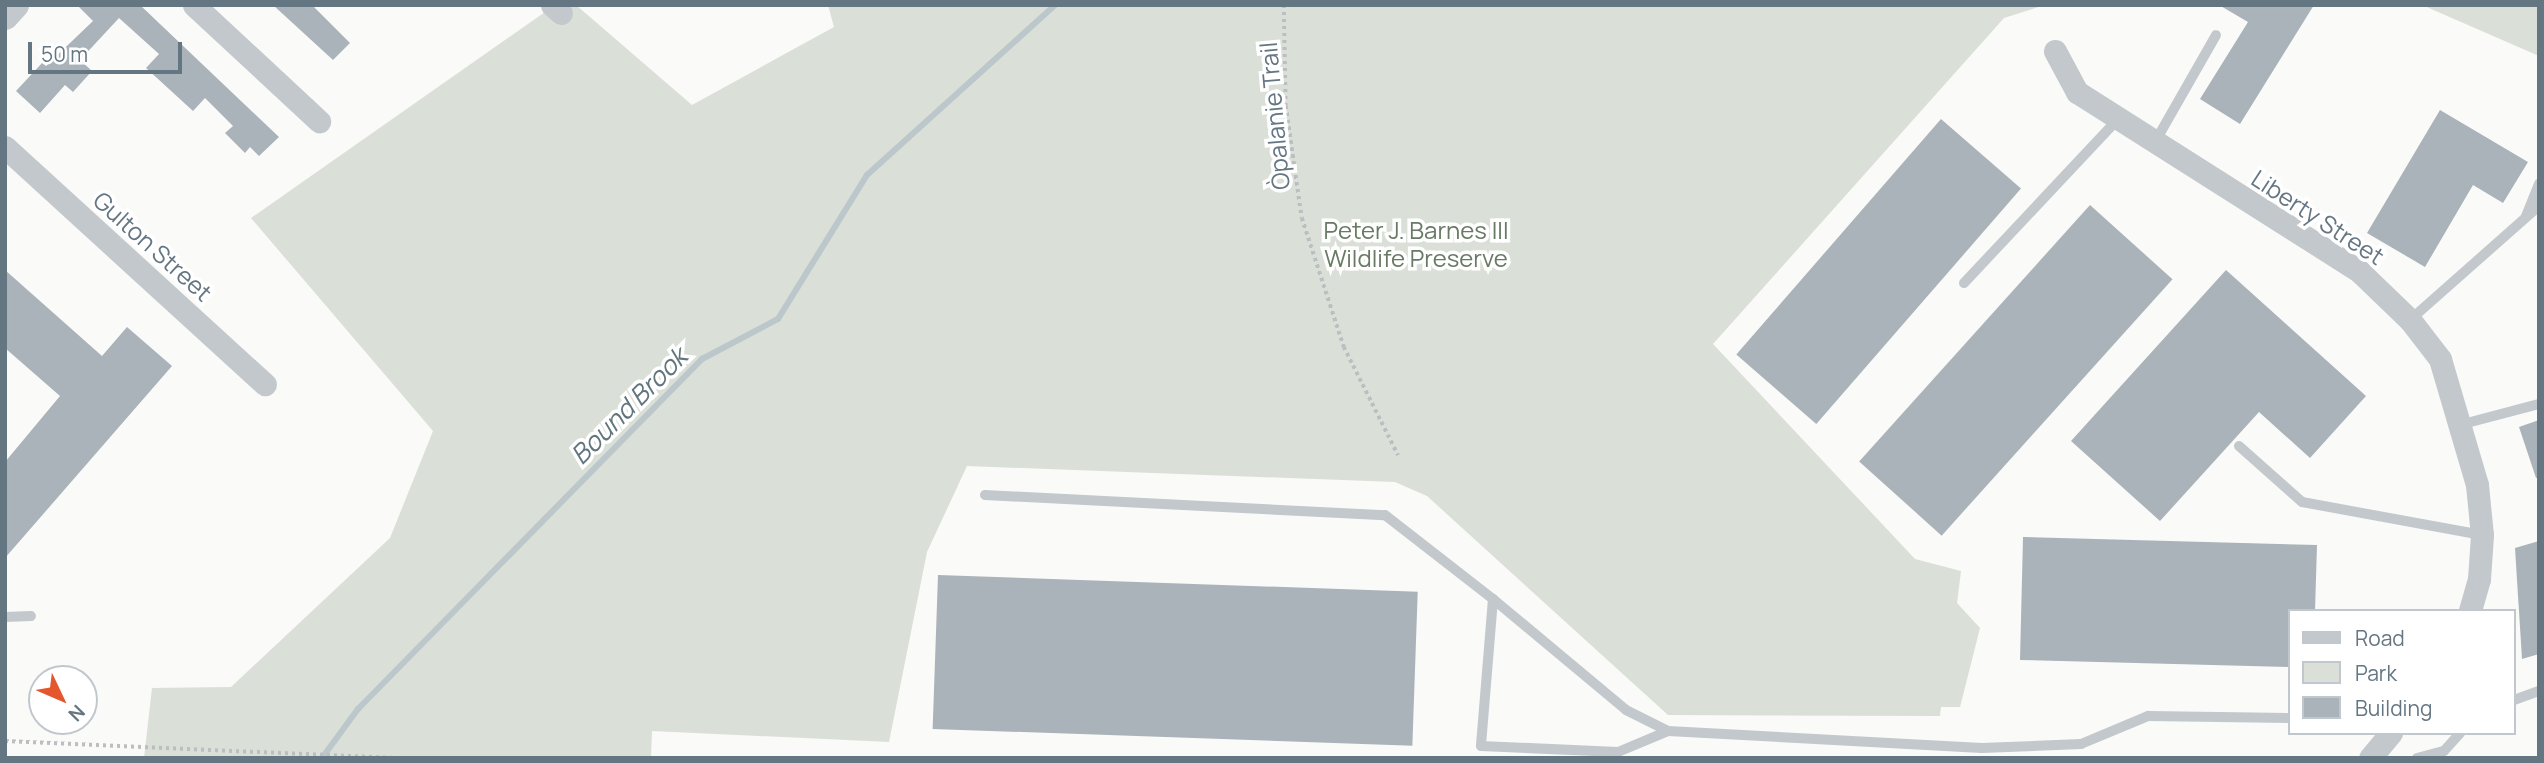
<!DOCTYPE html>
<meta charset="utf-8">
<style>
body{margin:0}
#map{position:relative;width:2544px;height:763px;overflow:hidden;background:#fafaf8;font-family:Manrope,sans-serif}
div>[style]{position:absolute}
.green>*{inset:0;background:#dadfd7}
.stream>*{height:6px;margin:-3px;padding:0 3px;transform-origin:3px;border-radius:3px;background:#bbc7cb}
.building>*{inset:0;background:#aab3b9;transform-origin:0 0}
.path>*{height:3.5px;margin-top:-1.75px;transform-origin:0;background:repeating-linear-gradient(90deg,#bbbfc2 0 3.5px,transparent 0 7px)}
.service>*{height:10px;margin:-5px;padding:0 5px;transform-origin:5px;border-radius:5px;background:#c3c8cc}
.minor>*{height:23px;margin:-11.5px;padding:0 11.5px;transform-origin:11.5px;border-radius:11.5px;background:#c3c8cc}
.tertiary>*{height:28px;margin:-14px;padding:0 14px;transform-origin:14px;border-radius:14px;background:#c3c8cc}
span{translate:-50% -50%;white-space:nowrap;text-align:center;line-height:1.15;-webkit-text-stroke:7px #fff;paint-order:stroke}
.street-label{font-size:24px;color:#657683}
.park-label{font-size:24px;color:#687a64}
.water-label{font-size:26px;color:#60757c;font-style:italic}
.frame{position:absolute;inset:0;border:7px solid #657683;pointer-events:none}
.legend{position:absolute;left:2288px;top:609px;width:228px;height:126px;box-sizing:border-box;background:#fff;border:2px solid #c1c8cd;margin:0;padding:9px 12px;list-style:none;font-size:21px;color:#657683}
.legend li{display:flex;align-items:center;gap:14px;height:35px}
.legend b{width:35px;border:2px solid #c1c8cd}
.north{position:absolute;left:28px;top:665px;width:70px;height:70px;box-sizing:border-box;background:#fff;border:2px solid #c1c8cd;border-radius:50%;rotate:134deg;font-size:19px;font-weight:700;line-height:28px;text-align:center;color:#657683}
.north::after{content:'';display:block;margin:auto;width:24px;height:32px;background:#e4572e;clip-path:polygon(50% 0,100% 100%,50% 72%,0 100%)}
.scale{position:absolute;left:28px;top:42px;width:154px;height:32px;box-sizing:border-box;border:4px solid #657683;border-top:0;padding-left:9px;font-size:21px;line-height:24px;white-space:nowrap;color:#657683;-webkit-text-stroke:5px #fff;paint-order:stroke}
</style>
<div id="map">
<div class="green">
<div style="clip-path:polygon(555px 5px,576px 5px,692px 105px,834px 27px,828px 5px,2045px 5px,2004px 18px,1713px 344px,1915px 559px,1961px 571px,1957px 603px,1980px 628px,1960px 707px,1941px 707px,1940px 716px,1668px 715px,1427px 496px,1395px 482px,967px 466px,927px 552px,889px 742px,652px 731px,651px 758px,144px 758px,152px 688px,231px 687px,390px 538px,433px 431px,251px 218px)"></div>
<div style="clip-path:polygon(2422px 5px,2539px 5px,2539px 56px)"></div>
</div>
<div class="stream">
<div style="left:322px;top:758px;width:61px;rotate:-53.7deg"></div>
<div style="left:358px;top:709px;width:491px;rotate:-45.5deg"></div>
<div style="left:702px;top:359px;width:86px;rotate:-27.8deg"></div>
<div style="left:778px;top:319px;width:169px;rotate:-58.3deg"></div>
<div style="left:867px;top:175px;width:253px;rotate:-42.1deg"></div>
</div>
<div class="building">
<div style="clip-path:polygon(77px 5px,140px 5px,279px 137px,259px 156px,250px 147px,245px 153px,225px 133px,233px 126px,205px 98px,193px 111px,146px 68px,159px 54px,119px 18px,80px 60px,92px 71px,73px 92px,65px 85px,40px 113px,16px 91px,42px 63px,46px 66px,93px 21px)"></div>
<div style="clip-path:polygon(273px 5px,312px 5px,350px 43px,333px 60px)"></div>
<div style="clip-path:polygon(2219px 5px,2314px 5px,2240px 124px,2200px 99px,2248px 22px)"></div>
<div style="clip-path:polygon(2440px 110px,2528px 162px,2503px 203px,2473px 185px,2425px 267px,2367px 233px)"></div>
<div style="left:1941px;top:119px;width:106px;height:312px;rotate:41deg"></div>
<div style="left:2090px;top:205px;width:111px;height:345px;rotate:42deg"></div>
<div style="clip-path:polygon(5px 270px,102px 356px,127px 327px,172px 366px,5px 558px,5px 462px,60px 396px,5px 348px)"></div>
<div style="clip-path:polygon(2226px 270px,2366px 396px,2310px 458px,2259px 412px,2160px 521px,2071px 441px)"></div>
<div style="clip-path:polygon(2539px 420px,2539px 477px,2536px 478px,2519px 427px)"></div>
<div style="clip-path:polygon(2023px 537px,2317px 545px,2315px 611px,2290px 611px,2290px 667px,2020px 660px)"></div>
<div style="clip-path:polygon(2539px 541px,2539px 654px,2522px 659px,2515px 548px)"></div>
<div style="left:938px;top:575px;width:480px;height:154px;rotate:2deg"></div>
</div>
<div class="path">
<div style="left:1284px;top:5px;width:101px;rotate:88.9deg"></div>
<div style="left:1286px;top:106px;width:113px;rotate:81.9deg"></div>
<div style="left:1302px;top:218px;width:136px;rotate:72deg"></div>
<div style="left:1344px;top:347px;width:121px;rotate:63.4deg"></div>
<div style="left:5px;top:741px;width:396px;rotate:2.5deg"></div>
</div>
<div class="service">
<div style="left:2155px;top:142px;width:123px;rotate:-60.3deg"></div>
<div style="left:2526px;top:216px;width:35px;rotate:-68deg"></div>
<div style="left:1964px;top:283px;width:224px;rotate:-46.8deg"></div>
<div style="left:2410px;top:320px;width:172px;rotate:-41.5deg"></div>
<div style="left:2463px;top:424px;width:79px;rotate:-14.7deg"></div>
<div style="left:2239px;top:446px;width:84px;rotate:41.6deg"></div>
<div style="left:2302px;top:502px;width:183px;rotate:10.4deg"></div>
<div style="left:985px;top:495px;width:400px;rotate:2.9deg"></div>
<div style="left:1385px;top:515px;width:137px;rotate:37.9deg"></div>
<div style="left:1493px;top:599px;width:147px;rotate:94.7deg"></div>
<div style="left:1481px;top:746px;width:137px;rotate:2.5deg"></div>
<div style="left:1618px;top:752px;width:54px;rotate:-22.8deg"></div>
<div style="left:1493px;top:599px;width:173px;rotate:39.8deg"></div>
<div style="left:1626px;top:710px;width:47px;rotate:26.6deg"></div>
<div style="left:1668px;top:731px;width:314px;rotate:3.1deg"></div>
<div style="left:1982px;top:748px;width:99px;rotate:-2.3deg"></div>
<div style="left:2081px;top:744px;width:73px;rotate:-22.7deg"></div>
<div style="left:2148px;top:716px;width:142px;rotate:0.8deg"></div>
<div style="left:5px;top:617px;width:26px;rotate:-2deg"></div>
<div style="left:2514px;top:700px;width:27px;rotate:-20deg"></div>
<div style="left:2417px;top:758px;width:28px;rotate:-15deg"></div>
<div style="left:2444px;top:751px;width:24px;rotate:-48deg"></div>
</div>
<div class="minor">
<div style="left:194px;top:5px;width:171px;rotate:42.9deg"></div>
<div style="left:552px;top:5px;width:12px;rotate:42deg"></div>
<div style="left:2055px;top:51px;width:47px;rotate:61.8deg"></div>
<div style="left:2077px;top:92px;width:334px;rotate:32.4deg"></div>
<div style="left:2359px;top:271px;width:71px;rotate:43.9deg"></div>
<div style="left:2410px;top:320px;width:49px;rotate:52.4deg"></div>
<div style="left:2440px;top:359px;width:131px;rotate:73.6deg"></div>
<div style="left:2477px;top:485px;width:50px;rotate:84.3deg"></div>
<div style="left:2482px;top:535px;width:44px;rotate:93.9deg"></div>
<div style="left:2479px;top:579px;width:33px;rotate:106deg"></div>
<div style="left:5px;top:147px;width:352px;rotate:42.4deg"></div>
<div style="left:2370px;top:758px;width:33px;rotate:-50deg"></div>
</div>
<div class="tertiary">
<div style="left:5px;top:16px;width:15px;rotate:-48deg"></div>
</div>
<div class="street-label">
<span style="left:1274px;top:116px;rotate:-95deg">Òpalanie Trail</span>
<span style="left:2318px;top:217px;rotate:33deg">Liberty Street</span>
<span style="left:153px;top:246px;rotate:42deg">Gulton Street</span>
</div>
<div class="park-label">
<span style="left:1416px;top:244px">Peter J. Barnes III<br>Wildlife Preserve</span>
</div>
<div class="water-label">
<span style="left:629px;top:406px;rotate:-45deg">Bound Brook</span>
</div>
<div class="frame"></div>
<ul class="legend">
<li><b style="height:9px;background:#c3c8cc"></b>Road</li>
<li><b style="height:19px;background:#dadfd7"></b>Park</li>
<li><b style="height:19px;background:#aab3b9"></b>Building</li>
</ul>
<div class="north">N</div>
<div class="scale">50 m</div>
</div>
